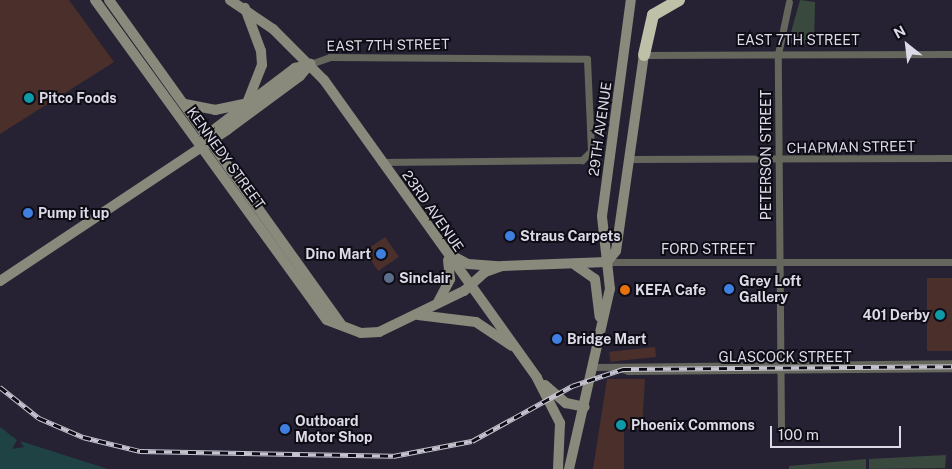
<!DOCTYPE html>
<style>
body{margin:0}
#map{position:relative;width:952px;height:469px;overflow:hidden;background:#262234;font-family:"Public Sans",sans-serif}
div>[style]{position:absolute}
.green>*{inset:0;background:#39493d}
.water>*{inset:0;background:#1f4245}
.pier>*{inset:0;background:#262234}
.building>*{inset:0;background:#4a2f2a;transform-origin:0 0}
.street>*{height:7px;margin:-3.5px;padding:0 3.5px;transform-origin:3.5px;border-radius:3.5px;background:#65665c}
.secondary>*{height:10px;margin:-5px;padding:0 5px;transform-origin:5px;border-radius:5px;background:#898a7b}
.highway>*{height:12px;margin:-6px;padding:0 6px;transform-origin:6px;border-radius:6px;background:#bec0a8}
.rail>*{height:4.5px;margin-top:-2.25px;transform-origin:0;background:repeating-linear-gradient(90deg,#0e0d15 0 8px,#c6c3d0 0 16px);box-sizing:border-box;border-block:1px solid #c6c3d0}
.dots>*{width:14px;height:14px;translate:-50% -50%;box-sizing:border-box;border:2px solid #0e0d15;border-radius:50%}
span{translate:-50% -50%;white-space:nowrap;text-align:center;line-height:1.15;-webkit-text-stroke:4px #0e0d15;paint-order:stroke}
.street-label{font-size:14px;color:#dddae7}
.poi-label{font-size:14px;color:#dddae7;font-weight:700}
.left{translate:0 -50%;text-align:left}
.right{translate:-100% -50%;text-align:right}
.north{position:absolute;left:882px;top:20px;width:50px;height:50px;-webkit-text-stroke:4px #0e0d15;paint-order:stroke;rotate:331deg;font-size:14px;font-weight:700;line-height:20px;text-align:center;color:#dddae7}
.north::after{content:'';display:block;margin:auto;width:18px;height:22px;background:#dddae7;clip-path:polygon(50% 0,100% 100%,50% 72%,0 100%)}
.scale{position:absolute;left:770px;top:426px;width:131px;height:22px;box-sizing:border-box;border:2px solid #dddae7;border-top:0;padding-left:6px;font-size:15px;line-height:18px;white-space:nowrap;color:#dddae7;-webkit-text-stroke:4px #0e0d15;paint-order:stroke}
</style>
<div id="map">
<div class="green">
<div style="clip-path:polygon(800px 0,815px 2px,814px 44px,788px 43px)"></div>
<div style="clip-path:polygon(946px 455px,945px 468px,869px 469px,869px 459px)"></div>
<div style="clip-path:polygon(866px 459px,866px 469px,789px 469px,789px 466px)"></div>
</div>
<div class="water">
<div style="clip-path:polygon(0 427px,20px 436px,125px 469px,0 469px)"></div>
</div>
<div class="pier">
<div style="clip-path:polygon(0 427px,20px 436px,128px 469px,108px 469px,20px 441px,24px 447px,12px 449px,17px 440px)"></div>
</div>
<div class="building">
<div style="clip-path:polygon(0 0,69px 0,114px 62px,0 134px)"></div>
<div style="left:385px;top:237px;width:24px;height:25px;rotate:55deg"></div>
<div style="left:952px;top:278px;width:73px;height:25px;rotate:90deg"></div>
<div style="left:655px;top:347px;width:10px;height:46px;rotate:84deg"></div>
<div style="clip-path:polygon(607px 379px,645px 379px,642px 429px,624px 429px,624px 469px,593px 469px)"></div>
</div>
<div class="street">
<div style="left:644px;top:55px;width:308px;rotate:-0.2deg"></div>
<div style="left:310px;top:64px;width:21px;rotate:-19deg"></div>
<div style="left:330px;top:57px;width:257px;rotate:0.4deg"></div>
<div style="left:587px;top:59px;width:92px;rotate:87.5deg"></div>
<div style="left:591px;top:151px;width:13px;rotate:135deg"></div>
<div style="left:582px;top:160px;width:201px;rotate:179.4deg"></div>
<div style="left:631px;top:159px;width:321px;rotate:-0.2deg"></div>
<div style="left:607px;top:262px;width:345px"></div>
<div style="left:594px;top:367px;width:358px;rotate:-0.6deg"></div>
<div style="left:619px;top:368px;width:9px;rotate:18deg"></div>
<div style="left:628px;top:371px;width:324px;rotate:-0.5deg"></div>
<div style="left:781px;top:428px;width:374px;rotate:-90.5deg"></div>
<div style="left:778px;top:54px;width:53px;rotate:-78.1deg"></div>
</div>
<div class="secondary">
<div style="left:95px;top:0;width:395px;rotate:54.1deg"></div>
<div style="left:327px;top:320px;width:36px;rotate:21deg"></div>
<div style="left:361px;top:333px;width:18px;rotate:-3deg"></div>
<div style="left:379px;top:332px;width:94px;rotate:-25.8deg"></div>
<div style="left:464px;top:291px;width:28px;rotate:-42deg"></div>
<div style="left:485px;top:272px;width:18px;rotate:-19deg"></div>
<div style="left:502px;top:266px;width:105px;rotate:-2.2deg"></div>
<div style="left:109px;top:0;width:398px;rotate:54.4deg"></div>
<div style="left:230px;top:0;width:52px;rotate:34deg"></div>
<div style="left:273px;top:29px;width:72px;rotate:45deg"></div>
<div style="left:324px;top:80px;width:366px;rotate:54.4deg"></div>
<div style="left:537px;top:378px;width:51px;rotate:62.9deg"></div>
<div style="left:560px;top:423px;width:46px;rotate:92.5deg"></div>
<div style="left:185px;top:104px;width:31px;rotate:11deg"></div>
<div style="left:215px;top:110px;width:33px;rotate:-12deg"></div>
<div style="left:247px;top:103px;width:41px;rotate:-68.5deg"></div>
<div style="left:262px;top:65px;width:14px;rotate:-94deg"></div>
<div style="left:261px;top:51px;width:46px;rotate:-110.4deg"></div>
<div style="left:203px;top:138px;width:116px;rotate:-37.3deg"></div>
<div style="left:295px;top:68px;width:16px;rotate:-15deg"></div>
<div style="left:449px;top:254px;width:21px;rotate:28deg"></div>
<div style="left:468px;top:264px;width:31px;rotate:4deg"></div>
<div style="left:607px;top:262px;width:14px;rotate:-51deg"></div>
<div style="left:616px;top:251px;width:198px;rotate:-81.9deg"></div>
<div style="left:575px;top:265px;width:24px;rotate:35deg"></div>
<div style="left:595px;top:279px;width:38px;rotate:83deg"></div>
<div style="left:0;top:281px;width:273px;rotate:-33.6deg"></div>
<div style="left:227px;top:130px;width:91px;rotate:-36.5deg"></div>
<div style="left:300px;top:76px;width:16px;rotate:-50deg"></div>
<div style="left:438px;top:302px;width:26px;rotate:-62deg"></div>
<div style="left:450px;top:279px;width:19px;rotate:-96deg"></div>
<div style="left:418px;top:315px;width:58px;rotate:6.9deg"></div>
<div style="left:476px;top:322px;width:43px;rotate:33.7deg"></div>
<div style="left:545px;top:385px;width:28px;rotate:41deg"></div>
<div style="left:566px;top:403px;width:19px;rotate:12deg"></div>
<div style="left:569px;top:469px;width:185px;rotate:-77.2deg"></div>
<div style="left:610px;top:289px;width:73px;rotate:-96.3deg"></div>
<div style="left:602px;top:216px;width:218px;rotate:-82.4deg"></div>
</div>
<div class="highway">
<div style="left:644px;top:55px;width:41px;rotate:-77.3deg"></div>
<div style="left:653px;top:15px;width:30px;rotate:-30deg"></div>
</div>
<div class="rail">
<div style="left:0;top:387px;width:50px;rotate:38.5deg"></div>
<div style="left:39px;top:418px;width:48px;rotate:23.4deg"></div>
<div style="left:83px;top:437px;width:59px;rotate:13.8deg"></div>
<div style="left:140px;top:451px;width:253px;rotate:1.1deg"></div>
<div style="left:393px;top:456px;width:80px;rotate:-10.8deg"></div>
<div style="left:472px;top:441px;width:114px;rotate:-28.8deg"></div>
<div style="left:572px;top:386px;width:54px;rotate:-18.4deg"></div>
<div style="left:623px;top:369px;width:329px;rotate:-0.5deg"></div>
</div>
<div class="dots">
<div style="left:29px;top:98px;background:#0f9aa8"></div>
<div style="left:28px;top:213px;background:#3f7fe0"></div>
<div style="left:510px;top:236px;background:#3f7fe0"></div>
<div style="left:381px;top:254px;background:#3f7fe0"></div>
<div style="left:389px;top:278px;background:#5c6f8a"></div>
<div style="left:729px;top:289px;background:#3f7fe0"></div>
<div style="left:625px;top:290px;background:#e8710a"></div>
<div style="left:940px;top:315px;background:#0f9aa8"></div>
<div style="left:557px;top:339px;background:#3f7fe0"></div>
<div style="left:621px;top:425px;background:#0f9aa8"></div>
<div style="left:285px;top:429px;background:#3f7fe0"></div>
</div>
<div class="street-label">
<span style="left:798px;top:40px">EAST 7TH STREET</span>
<span style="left:388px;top:45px;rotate:-1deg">EAST 7TH STREET</span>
<span style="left:600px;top:129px;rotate:-82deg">29TH AVENUE</span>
<span style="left:851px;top:147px;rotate:-1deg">CHAPMAN STREET</span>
<span style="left:766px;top:155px;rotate:-90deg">PETERSON STREET</span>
<span style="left:226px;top:158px;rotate:54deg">KENNEDY STREET</span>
<span style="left:433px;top:211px;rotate:55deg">23RD AVENUE</span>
<span style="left:708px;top:249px">FORD STREET</span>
<span style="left:785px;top:357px">GLASCOCK STREET</span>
</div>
<div class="poi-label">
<span class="left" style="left:39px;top:98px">Pitco Foods</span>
<span class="left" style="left:38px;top:213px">Pump it up</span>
<span class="left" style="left:520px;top:236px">Straus Carpets</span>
<span class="right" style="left:371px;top:254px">Dino Mart</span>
<span class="left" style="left:399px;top:278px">Sinclair</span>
<span class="left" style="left:739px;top:289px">Grey Loft<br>Gallery</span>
<span class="left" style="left:635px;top:290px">KEFA Cafe</span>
<span class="right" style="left:930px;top:315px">401 Derby</span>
<span class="left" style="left:567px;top:339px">Bridge Mart</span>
<span class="left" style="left:295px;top:429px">Outboard<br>Motor Shop</span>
<span class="left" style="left:631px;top:425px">Phoenix Commons</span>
</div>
<div class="north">N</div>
<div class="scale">100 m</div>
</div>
